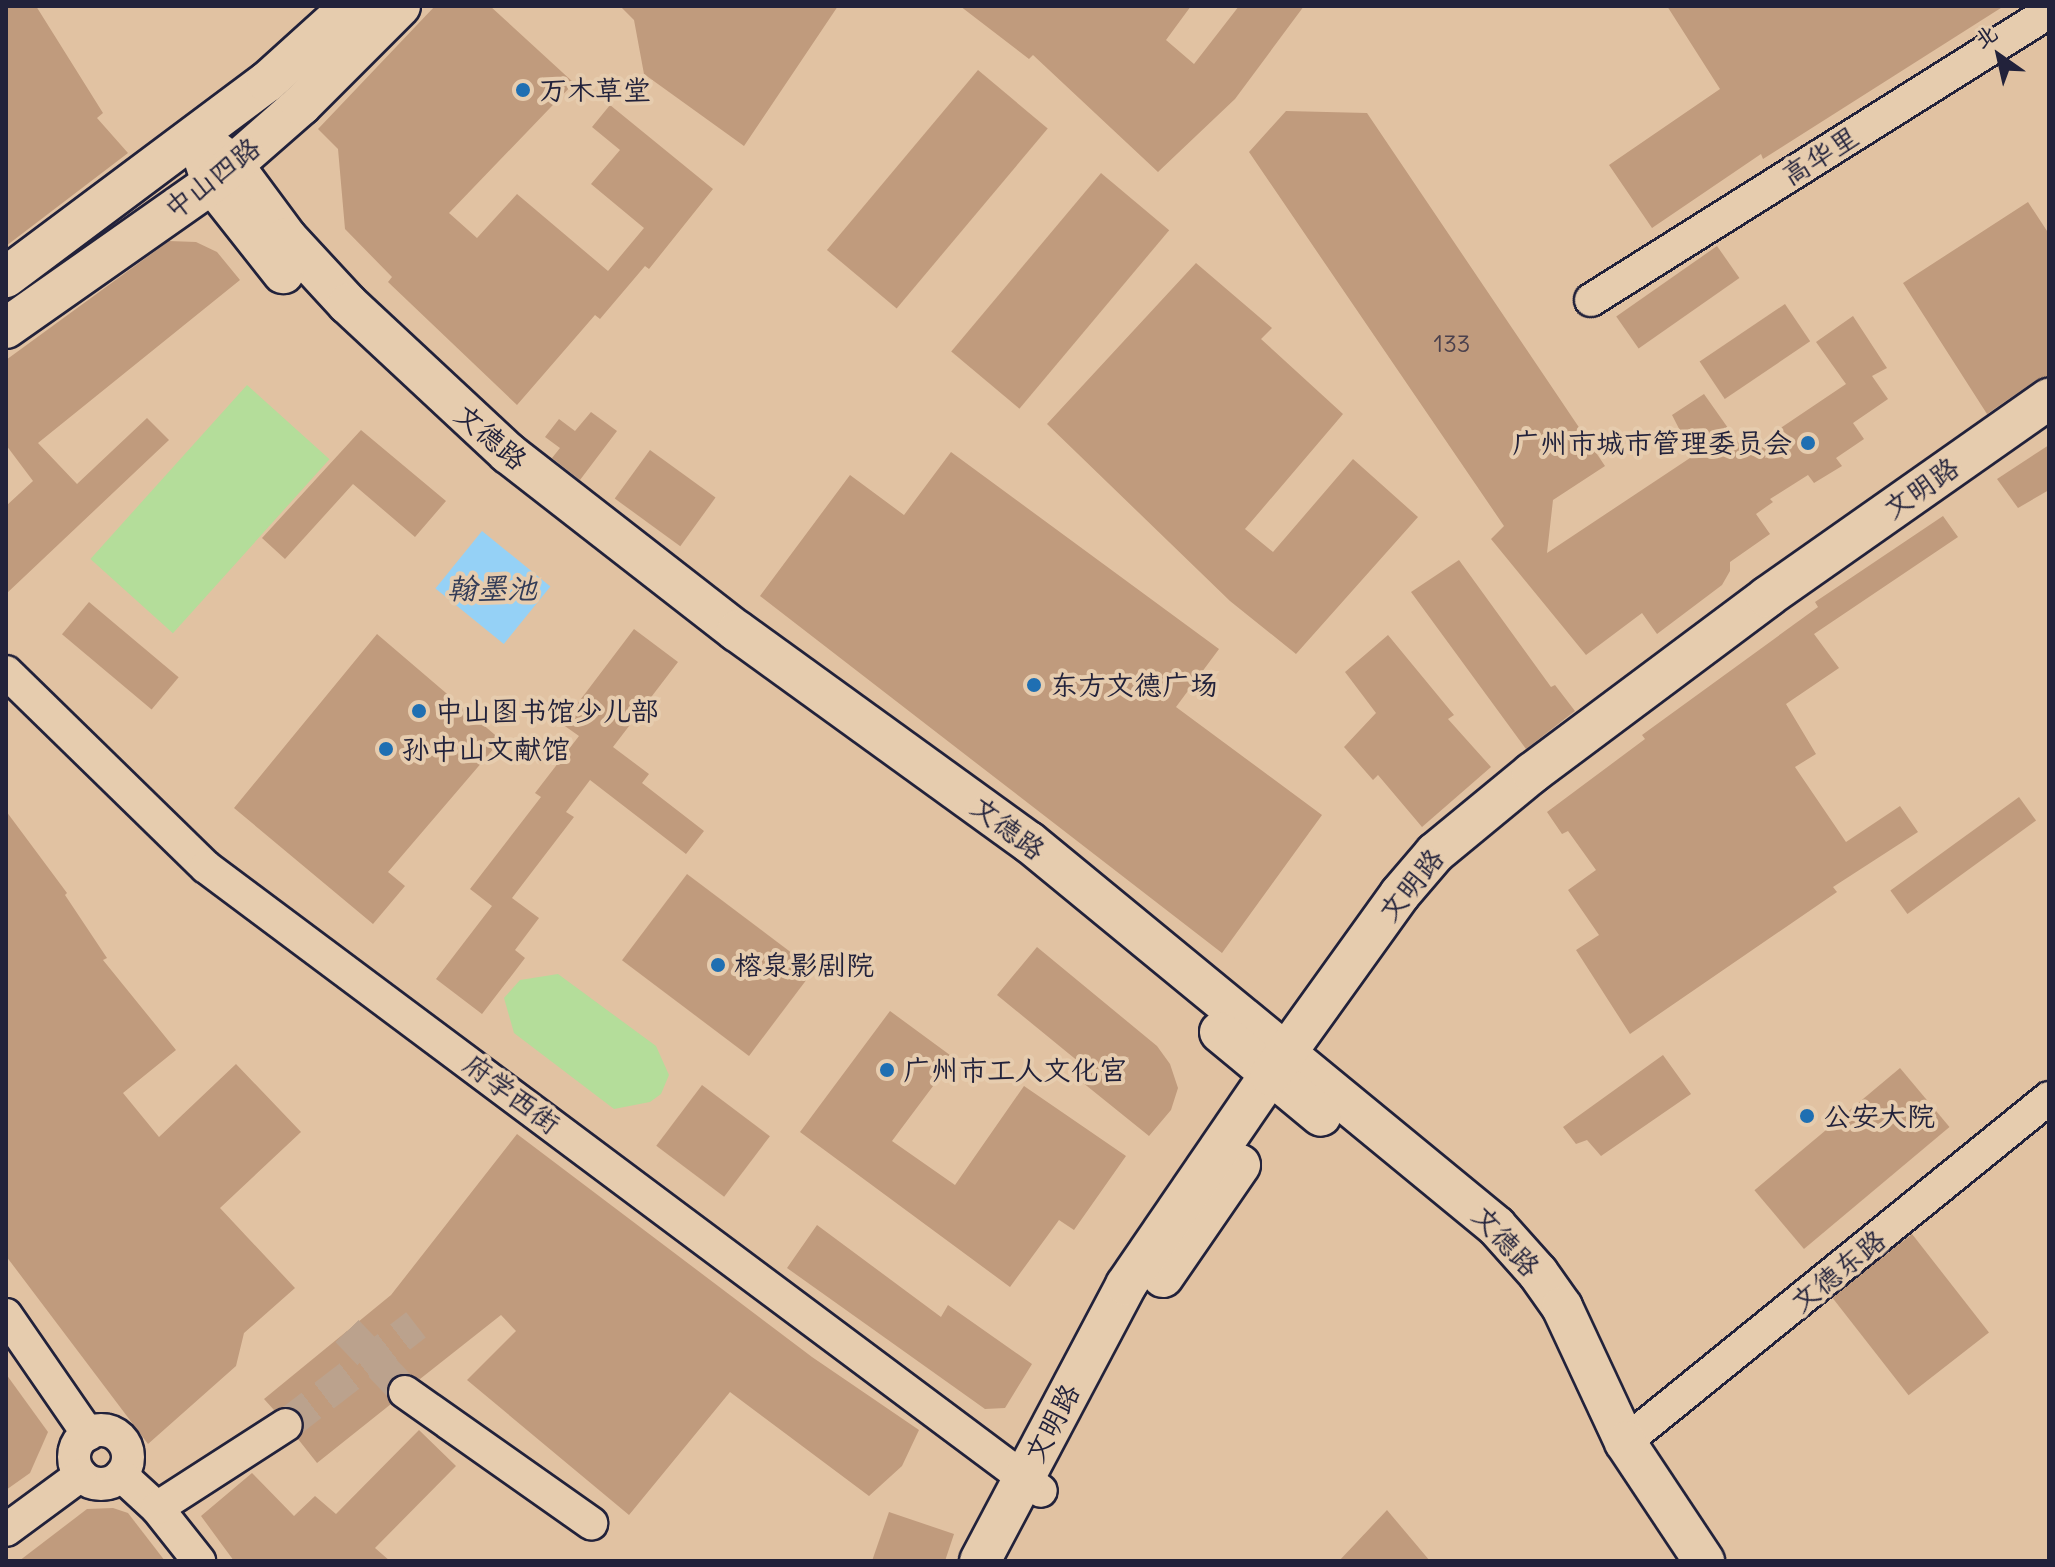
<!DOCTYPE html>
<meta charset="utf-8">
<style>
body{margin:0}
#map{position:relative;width:2055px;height:1567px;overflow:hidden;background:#e1c2a2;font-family:Delius,"LXGW WenKai TC",sans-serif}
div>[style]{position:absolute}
.green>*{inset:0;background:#b4dd9a;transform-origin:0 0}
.water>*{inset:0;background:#95d1f6;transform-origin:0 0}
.building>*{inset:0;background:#c09b7d;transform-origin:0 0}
.minor-tunnel>*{height:32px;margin-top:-16px;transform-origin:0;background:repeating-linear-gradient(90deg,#bba28d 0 32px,transparent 0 48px)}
.roads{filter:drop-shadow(2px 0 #22223b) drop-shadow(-2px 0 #22223b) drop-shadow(0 2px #22223b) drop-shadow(0 -2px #22223b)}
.minor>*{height:32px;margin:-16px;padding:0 16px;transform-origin:16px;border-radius:16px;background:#e6ccae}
.minor>.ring{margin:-16px;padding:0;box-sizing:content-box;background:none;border:32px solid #e6ccae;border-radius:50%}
.major>*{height:40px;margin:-20px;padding:0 20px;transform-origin:20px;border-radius:20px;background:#e6ccae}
.dots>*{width:22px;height:22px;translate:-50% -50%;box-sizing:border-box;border:4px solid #e6ccae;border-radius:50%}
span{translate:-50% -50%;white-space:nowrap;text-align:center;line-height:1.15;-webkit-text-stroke:8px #e6ccae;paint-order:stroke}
.number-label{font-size:24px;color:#4a404c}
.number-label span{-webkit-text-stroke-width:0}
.poi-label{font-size:28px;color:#22223b}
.left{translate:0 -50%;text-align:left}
.right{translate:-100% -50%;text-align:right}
.street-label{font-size:28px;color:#22223b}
.water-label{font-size:30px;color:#333c57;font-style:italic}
.frame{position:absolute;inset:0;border:8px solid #22223b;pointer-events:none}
.north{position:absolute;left:1959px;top:16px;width:80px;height:80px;-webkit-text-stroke:6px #e6ccae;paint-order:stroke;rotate:326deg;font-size:22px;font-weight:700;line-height:32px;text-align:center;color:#22223b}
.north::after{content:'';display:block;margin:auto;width:28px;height:36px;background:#22223b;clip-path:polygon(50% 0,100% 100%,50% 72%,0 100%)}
</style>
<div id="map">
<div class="green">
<div style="left:247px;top:385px;width:111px;height:234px;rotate:42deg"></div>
<div style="clip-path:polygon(558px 974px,656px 1046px,669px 1075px,661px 1094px,650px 1102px,614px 1109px,514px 1033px,504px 998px,520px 980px)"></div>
</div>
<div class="water">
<div style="left:482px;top:531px;width:88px;height:74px;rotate:39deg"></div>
</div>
<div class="building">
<div style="clip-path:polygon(6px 6px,36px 6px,103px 113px,97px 118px,128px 153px,6px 246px)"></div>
<div style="clip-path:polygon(435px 6px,490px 6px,574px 83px,449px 213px,477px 238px,517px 194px,608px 271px,644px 228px,591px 184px,620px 150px,592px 127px,610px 105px,713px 189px,649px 269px,645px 266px,600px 319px,595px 315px,517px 405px,388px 282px,392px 277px,345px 229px,338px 149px,318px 129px)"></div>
<div style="clip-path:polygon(620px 6px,838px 6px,744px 146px,644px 74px,634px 20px)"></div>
<div style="clip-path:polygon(960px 6px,1191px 6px,1166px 40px,1194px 64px,1239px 6px,1304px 6px,1235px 99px,1158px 172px,1033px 55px,1029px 59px)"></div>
<div style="clip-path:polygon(1667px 6px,2004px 6px,1763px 159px,1761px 154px,1652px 228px,1609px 165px,1720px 89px)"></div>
<div style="left:978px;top:70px;width:91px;height:235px;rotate:40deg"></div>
<div style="clip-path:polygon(1286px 111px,1367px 113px,1605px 466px,1553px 500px,1547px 553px,1693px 456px,1672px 415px,1704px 394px,1745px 452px,1846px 384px,1816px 342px,1853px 316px,1887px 368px,1872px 376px,1888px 399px,1853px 423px,1864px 439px,1836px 458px,1842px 466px,1814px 483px,1808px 475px,1770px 499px,1773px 502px,1756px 514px,1770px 534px,1730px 562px,1730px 571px,1722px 585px,1657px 634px,1642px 613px,1586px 655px,1491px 539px,1504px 526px,1249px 152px)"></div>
<div style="left:1101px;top:173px;width:89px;height:233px;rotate:40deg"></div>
<div style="clip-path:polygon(2028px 202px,2049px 234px,2049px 376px,2036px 380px,1987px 414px,1903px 283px)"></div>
<div style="clip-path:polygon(169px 241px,196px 242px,217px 252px,240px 280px,38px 443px,77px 484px,147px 418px,169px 440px,6px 594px,6px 506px,33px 481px,6px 445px,6px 360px)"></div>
<div style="left:1717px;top:246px;width:39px;height:123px;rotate:55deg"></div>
<div style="clip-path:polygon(1196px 263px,1272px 328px,1261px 339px,1343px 414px,1245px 529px,1273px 552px,1353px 459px,1418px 517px,1296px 654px,1230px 601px,1047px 424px)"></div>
<div style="left:1785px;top:304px;width:45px;height:103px;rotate:56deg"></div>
<div style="clip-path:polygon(591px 412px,617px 431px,580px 480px,552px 458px,560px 448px,545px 437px,559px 419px,575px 431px)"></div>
<div style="clip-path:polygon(361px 430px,446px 501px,415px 537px,353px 484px,285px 559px,262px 538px)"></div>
<div style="clip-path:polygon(2049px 445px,2049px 490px,2018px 508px,1997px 479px)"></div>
<div style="left:650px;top:450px;width:81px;height:60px;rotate:36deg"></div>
<div style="clip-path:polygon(951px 452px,1219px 649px,1176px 707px,1322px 815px,1222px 953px,760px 596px,850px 475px,904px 515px)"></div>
<div style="clip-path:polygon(1943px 516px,1958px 537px,1814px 634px,1839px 668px,1786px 704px,1816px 754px,1795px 767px,1846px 842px,1900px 806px,1918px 832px,1833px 887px,1837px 892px,1630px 1034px,1576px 950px,1599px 935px,1568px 890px,1596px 870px,1568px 831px,1562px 834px,1547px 812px,1645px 739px,1642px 735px,1818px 607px,1815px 602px)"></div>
<div style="clip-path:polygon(1459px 560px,1551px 687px,1555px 685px,1575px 711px,1526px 749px,1411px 592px)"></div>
<div style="left:89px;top:602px;width:117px;height:42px;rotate:40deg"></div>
<div style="clip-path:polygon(634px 629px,678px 662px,613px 747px,649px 774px,642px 783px,704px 831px,686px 854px,590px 780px,566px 812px,574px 817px,512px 898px,539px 918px,515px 950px,525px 958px,482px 1014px,436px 979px,492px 906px,470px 889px,541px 797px,535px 793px,579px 736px,562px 724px)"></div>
<div style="clip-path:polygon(377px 634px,501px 740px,388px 872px,405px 886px,373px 924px,234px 808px)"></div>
<div style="clip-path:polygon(1388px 635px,1454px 715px,1448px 719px,1491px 767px,1422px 827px,1378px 775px,1373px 780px,1344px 747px,1376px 713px,1345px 672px)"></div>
<div style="left:2019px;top:797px;width:29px;height:159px;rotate:54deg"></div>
<div style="clip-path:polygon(6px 811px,67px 893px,65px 895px,107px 958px,103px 960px,176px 1050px,123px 1093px,159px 1137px,236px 1064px,301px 1132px,220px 1208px,295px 1288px,244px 1333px,236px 1366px,148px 1444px,6px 1256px)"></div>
<div style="left:687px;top:874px;width:159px;height:108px;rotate:37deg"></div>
<div style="clip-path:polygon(1037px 947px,1157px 1046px,1170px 1064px,1178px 1088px,1171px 1110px,1149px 1136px,1082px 1082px,1090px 1071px,997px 995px)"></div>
<div style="clip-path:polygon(890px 1011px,954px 1058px,892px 1141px,955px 1185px,1024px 1086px,1126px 1156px,1074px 1230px,1059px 1220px,1010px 1287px,800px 1132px)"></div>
<div style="clip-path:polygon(1663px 1055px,1691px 1094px,1601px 1156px,1587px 1140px,1576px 1144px,1563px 1127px)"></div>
<div style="left:1900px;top:1068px;width:77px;height:190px;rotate:50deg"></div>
<div style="left:702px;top:1085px;width:85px;height:76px;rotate:37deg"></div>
<div style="clip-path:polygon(517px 1134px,812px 1357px,919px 1430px,902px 1466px,869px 1496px,730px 1392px,629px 1515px,467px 1380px,516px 1331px,501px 1315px,420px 1379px,407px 1373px,396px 1375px,386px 1390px,391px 1404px,317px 1463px,298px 1439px,305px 1425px,301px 1414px,286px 1406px,274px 1410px,264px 1399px,391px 1295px)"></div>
<div style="clip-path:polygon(817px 1225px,941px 1317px,948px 1305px,1032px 1364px,1005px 1408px,985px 1409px,787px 1268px)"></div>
<div style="left:1912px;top:1234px;width:125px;height:102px;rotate:52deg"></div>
<div style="clip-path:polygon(6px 1374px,48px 1432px,30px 1473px,6px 1490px)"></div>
<div style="clip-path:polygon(419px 1430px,456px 1466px,375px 1548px,390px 1561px,234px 1561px,201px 1516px,252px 1473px,294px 1516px,315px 1496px,336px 1514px)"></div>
<div style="clip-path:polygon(113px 1508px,128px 1513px,165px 1561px,19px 1561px,87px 1509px)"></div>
<div style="clip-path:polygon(1387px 1510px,1430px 1561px,1339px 1561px)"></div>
<div style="clip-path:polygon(889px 1512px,954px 1534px,945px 1561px,872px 1561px)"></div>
</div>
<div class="minor-tunnel">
<div style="left:347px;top:1331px;width:84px;rotate:46.4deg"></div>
<div style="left:286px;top:1425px;width:164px;rotate:-37.6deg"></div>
</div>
<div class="roads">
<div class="minor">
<div style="left:1591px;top:300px;width:541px;rotate:-32.16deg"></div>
<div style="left:6px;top:672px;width:279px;rotate:44.3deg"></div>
<div style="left:206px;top:867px;width:1042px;rotate:36.77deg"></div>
<div style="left:6px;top:1315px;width:145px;rotate:55.4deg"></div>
<div style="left:405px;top:1392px;width:228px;rotate:35.2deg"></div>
<div class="ring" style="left:74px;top:1430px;width:22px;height:22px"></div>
<div style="left:1625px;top:1442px;width:546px;rotate:-39.05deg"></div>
<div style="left:121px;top:1475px;width:49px;rotate:42.5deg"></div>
<div style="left:157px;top:1508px;width:68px;rotate:51.6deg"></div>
<div style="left:157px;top:1508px;width:153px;rotate:-32.8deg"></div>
<div style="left:6px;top:1530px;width:93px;rotate:-36.3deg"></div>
</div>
<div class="major">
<div style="left:196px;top:136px;width:46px;rotate:37.9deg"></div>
<div style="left:232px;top:164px;width:92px;rotate:53.4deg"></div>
<div style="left:287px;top:238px;width:90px;rotate:47.3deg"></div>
<div style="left:348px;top:304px;width:219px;rotate:43deg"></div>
<div style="left:508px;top:453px;width:290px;rotate:37.9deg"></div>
<div style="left:737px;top:631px;width:360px;rotate:35.9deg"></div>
<div style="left:1029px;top:842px;width:605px;rotate:39.43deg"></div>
<div style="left:1496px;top:1226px;width:63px;rotate:48.2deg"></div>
<div style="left:1538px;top:1273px;width:42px;rotate:54.8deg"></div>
<div style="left:1562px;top:1307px;width:149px;rotate:65deg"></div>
<div style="left:1625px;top:1442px;width:143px;rotate:56.4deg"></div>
<div style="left:203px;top:155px;width:29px;rotate:72deg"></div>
<div style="left:212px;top:183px;width:115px;rotate:51.7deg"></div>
<div style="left:6px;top:277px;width:326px;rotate:-36.8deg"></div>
<div style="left:267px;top:82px;width:113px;rotate:-42.1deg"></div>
<div style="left:6px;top:328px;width:252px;rotate:-35.1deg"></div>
<div style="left:212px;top:183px;width:118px;rotate:-41.2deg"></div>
<div style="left:301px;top:105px;width:140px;rotate:-45deg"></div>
<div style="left:1220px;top:1032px;width:131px;rotate:39.7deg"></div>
<div style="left:1163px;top:1277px;width:136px;rotate:-55.5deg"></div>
<div style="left:980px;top:1561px;width:312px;rotate:-62.1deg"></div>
<div style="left:1126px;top:1285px;width:255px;rotate:-55.6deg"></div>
<div style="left:1270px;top:1075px;width:223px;rotate:-54.3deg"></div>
<div style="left:1400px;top:894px;width:54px;rotate:-49.5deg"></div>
<div style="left:1435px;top:853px;width:126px;rotate:-39.5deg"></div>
<div style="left:1532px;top:773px;width:294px;rotate:-36.8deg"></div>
<div style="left:1767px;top:597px;width:345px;rotate:-35.1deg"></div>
</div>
</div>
<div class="dots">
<div style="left:523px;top:90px;background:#1f6fb2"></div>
<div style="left:1808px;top:443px;background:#1f6fb2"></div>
<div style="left:1034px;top:685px;background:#1f6fb2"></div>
<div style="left:419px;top:711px;background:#1f6fb2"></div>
<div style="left:386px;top:749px;background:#1f6fb2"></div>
<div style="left:718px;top:965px;background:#1f6fb2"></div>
<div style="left:887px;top:1070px;background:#1f6fb2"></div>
<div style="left:1807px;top:1116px;background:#1f6fb2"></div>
</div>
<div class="number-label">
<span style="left:1452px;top:344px">133</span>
</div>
<div class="poi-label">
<span class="left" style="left:539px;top:90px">万木草堂</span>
<span class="right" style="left:1792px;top:443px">广州市城市管理委员会</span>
<span class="left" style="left:1050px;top:685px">东方文德广场</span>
<span class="left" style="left:435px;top:711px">中山图书馆少儿部</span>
<span class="left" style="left:402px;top:749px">孙中山文献馆</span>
<span class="left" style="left:734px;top:965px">榕泉影剧院</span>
<span class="left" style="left:903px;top:1070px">广州市工人文化宫</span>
<span class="left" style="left:1823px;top:1116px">公安大院</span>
</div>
<div class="street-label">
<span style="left:1820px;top:156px;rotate:-32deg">高华里</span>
<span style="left:212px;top:178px;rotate:-38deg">中山四路</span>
<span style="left:491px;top:437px;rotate:40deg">文德路</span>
<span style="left:1921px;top:488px;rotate:-35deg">文明路</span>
<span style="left:1008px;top:828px;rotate:37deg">文德路</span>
<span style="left:1411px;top:885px;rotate:-51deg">文明路</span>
<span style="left:512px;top:1094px;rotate:37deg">府学西街</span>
<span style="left:1506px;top:1241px;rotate:47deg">文德路</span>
<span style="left:1838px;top:1271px;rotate:-39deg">文德东路</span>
<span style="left:1052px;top:1423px;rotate:-62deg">文明路</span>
</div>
<div class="water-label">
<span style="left:492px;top:588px">翰墨池</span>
</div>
<div class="frame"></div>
<div class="north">北</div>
</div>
